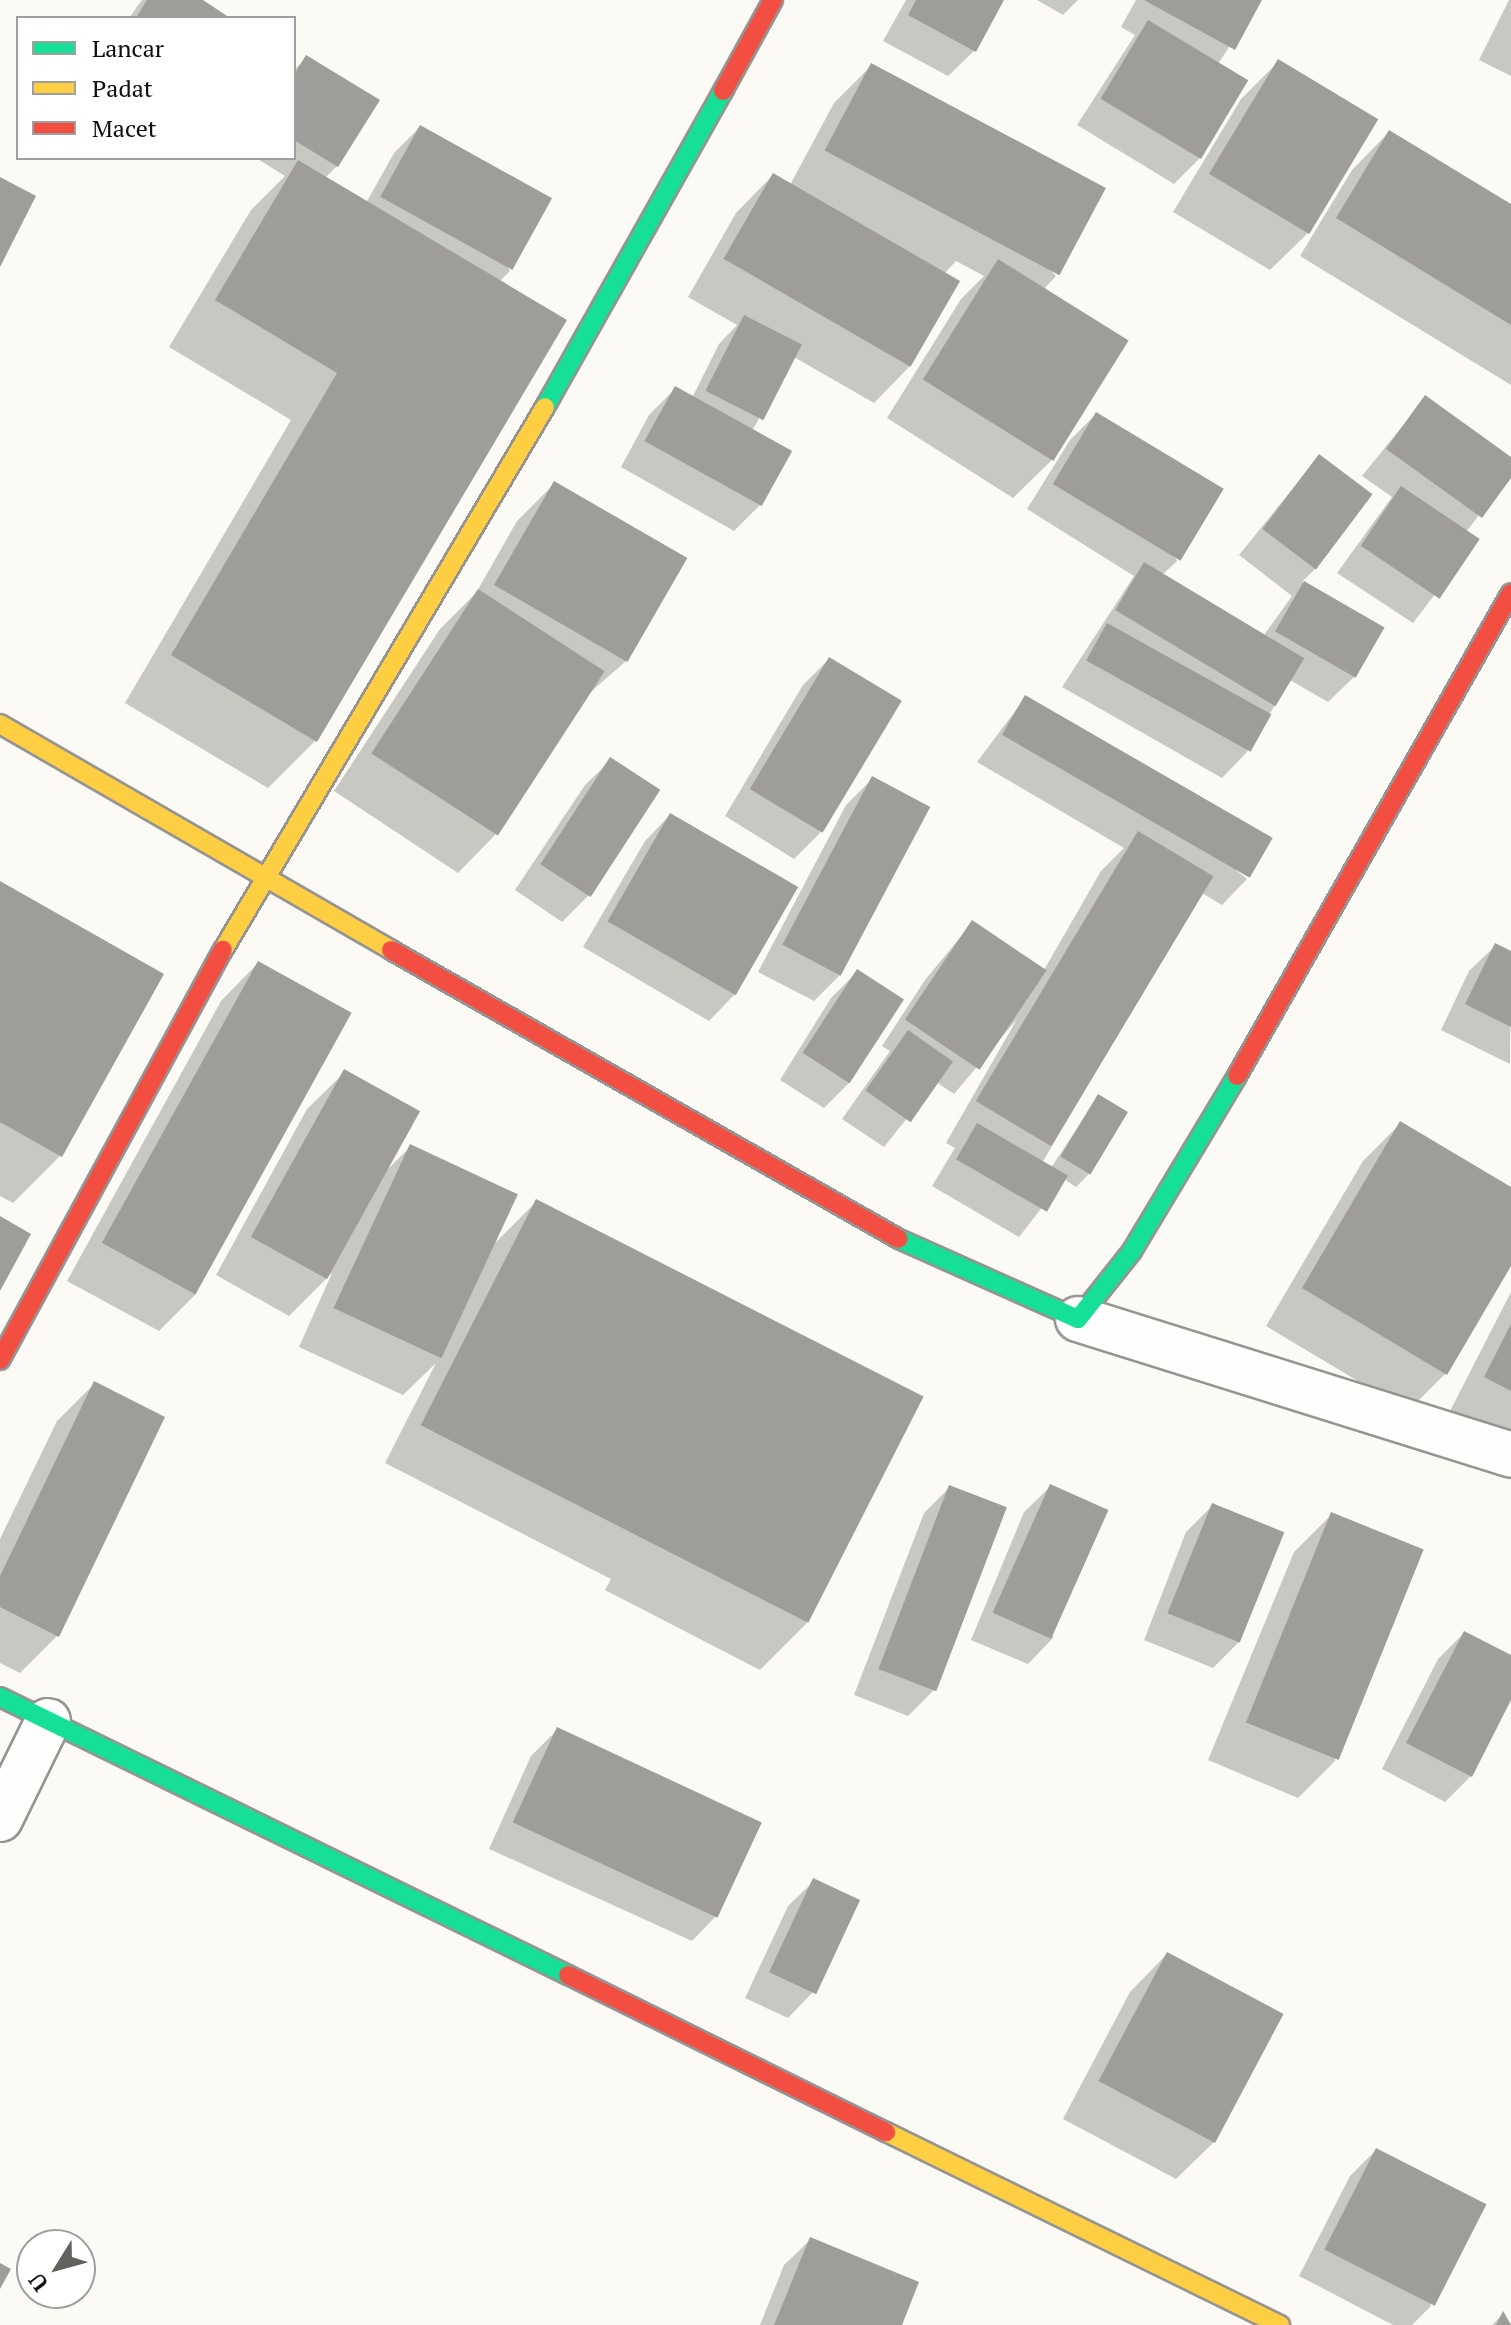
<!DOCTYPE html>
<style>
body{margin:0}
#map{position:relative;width:1511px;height:2325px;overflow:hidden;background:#fbfaf4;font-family:"PT Serif",serif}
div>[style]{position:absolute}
.shadow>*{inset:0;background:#0003}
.building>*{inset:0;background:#9f9d99;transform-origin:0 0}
.roads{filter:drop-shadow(2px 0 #959492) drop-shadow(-2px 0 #959492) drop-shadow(0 2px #959492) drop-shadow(0 -2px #959492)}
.street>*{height:44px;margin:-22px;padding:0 22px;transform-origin:22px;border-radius:22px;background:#fefefd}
.fast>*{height:18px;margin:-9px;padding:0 9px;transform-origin:9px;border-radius:9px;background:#16e098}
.slow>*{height:18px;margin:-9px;padding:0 9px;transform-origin:9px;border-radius:9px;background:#ffcf43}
.jam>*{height:18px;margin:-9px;padding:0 9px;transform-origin:9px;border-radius:9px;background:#f24e42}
span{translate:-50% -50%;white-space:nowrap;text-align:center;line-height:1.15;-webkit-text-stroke:8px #fff;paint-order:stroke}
.legend{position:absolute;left:16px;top:16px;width:280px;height:144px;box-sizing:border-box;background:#fff;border:2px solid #9f9f9f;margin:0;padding:10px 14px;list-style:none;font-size:24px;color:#0e0e0e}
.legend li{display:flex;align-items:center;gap:16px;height:40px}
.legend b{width:40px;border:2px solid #9f9f9f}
.north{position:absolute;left:16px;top:2229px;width:80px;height:80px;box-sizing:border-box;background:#fff;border:2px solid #9f9f9f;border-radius:50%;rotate:233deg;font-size:22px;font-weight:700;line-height:32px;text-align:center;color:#0e0e0e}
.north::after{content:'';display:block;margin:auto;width:28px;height:36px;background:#61615e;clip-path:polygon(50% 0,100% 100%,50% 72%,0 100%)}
</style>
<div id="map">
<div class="shadow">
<div style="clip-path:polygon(142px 0,199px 0,226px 18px,129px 18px)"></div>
<div style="clip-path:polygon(906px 0,1002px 0,974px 51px,948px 76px,883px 41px)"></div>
<div style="clip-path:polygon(1037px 0,1078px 0,1063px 15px)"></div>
<div style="clip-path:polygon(1136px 0,1260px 0,1218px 64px,1200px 158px,1174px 184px,1077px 125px,1135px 35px,1121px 27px)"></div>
<div style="clip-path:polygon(1509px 0,1511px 0,1511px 76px,1479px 60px)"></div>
<div style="clip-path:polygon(306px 58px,337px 166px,325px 178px,366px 203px,394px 153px,420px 127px,510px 271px,499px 282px,564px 320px,315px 741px,268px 788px,125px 703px,291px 420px,169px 347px,251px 210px,285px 176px,256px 158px,294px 158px,294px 70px)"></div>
<div style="clip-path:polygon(1278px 62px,1308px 233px,1270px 270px,1173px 212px,1241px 99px)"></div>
<div style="clip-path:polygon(871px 66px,1056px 276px,1043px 290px,1051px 461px,1013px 498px,887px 418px,961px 299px,984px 276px,956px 261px,945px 273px,958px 281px,911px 365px,874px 403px,794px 357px,752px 431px,790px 452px,760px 505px,734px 531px,621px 467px,649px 415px,675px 389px,692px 398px,719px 344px,737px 325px,688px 297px,736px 213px,773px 175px,790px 185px,834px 103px)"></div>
<div style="clip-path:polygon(1389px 132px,1511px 207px,1511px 385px,1300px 256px,1352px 170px)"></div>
<div style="clip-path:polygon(1425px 398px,1511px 460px,1511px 474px,1466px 532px,1477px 539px,1413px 623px,1337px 573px,1392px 497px,1362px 476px)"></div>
<div style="clip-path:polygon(1096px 414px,1177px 561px,1162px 575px,1264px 635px,1292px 596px,1239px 555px,1319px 456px,1316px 568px,1302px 582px,1382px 628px,1354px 677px,1328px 702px,1290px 680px,1247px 752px,1222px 778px,1062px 687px,1134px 576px,1027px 509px,1070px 440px)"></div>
<div style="clip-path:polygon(554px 484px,626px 661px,585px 697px,495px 835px,458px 873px,334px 791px,440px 629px,476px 593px,517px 521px)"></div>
<div style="clip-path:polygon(829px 659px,820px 833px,794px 859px,725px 816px,803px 685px)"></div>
<div style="clip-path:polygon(1025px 698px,1247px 879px,1222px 905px,1202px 893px,1042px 1163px,1051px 1168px,1098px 1096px,1125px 1112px,1089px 1174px,1076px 1187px,1064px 1179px,1019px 1237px,932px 1186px,955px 1148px,946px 1143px,1017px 1019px,954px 1094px,936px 1082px,884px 1147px,842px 1119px,890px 1051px,882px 1046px,925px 980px,972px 923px,1044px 970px,1101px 871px,1124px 848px,977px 762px)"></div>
<div style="clip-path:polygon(611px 760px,657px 790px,588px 896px,562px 922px,515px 890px,585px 785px)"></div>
<div style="clip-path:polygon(872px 779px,840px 975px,814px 1001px,758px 972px,846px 805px)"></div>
<div style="clip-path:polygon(670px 815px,734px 995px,709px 1021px,583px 947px,645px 841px)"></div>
<div style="clip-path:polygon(0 883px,60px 1156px,13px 1203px,0 1196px)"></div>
<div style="clip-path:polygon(1495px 946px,1511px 953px,1510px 1064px,1441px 1030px,1469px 971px)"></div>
<div style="clip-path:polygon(258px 963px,196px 1294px,159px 1331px,67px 1281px,221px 1001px)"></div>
<div style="clip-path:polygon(857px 972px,850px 1082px,824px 1108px,780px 1080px,831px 998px)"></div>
<div style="clip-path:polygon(345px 1072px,386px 1171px,411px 1146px,492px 1246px,536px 1202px,807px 1623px,760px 1670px,605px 1590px,611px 1579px,385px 1463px,436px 1363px,403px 1395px,299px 1347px,332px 1273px,289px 1316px,216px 1275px,307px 1109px)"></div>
<div style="clip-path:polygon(1400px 1124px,1511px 1190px,1511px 1262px,1445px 1374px,1408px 1411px,1266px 1326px,1363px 1161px)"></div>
<div style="clip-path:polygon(1511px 1292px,1511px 1433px,1448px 1415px)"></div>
<div style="clip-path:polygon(94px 1384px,58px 1635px,20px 1673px,0 1663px,0 1539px,57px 1421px)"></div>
<div style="clip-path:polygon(950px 1487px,934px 1690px,908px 1716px,854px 1695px,924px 1513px)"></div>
<div style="clip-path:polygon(1050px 1487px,1053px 1638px,1028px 1664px,971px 1640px,1024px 1512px)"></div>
<div style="clip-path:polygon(1212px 1506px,1239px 1642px,1213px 1668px,1144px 1640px,1186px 1532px)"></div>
<div style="clip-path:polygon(1332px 1514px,1335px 1761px,1298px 1798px,1208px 1760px,1294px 1552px)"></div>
<div style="clip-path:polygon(1464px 1633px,1511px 1657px,1511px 1696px,1471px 1776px,1445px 1802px,1382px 1769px,1438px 1659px)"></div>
<div style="clip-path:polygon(557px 1730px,717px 1915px,692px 1941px,489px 1849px,531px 1756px)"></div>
<div style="clip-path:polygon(814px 1881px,813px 1992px,788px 2018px,745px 1998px,788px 1906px)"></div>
<div style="clip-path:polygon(1167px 1954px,1214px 2142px,1176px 2179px,1063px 2119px,1130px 1992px)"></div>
<div style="clip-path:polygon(1376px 2150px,1431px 2306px,1412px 2325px,1393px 2325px,1299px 2276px,1350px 2176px)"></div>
<div style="clip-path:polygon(810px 2240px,900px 2325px,760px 2325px,784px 2265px)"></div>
<div style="clip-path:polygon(1504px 2313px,1511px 2325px,1492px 2325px)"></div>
</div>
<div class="building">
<div style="clip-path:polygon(147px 0,203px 0,230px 18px,136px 18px)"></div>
<div style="clip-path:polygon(916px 0,1004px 0,976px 52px,908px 15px)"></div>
<div style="clip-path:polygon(1144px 0,1262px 0,1235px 50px)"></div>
<div style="left:1148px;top:20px;width:117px;height:92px;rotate:31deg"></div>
<div style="clip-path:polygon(306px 55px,380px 100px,338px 167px,294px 140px,294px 75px)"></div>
<div style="left:1278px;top:59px;width:117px;height:134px;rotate:31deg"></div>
<div style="left:871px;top:63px;width:266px;height:99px;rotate:28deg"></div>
<div style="left:420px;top:125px;width:151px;height:82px;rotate:29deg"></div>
<div style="clip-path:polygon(1389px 130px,1511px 204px,1511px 325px,1336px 218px)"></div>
<div style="clip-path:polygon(298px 160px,567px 320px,317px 742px,171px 655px,337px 373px,215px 300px)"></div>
<div style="left:773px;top:173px;width:216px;height:99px;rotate:30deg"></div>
<div style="clip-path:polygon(0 177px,36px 196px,0 267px)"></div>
<div style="left:998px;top:259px;width:154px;height:142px;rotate:32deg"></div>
<div style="left:744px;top:315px;width:65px;height:85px;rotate:27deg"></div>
<div style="left:675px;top:386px;width:134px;height:63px;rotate:29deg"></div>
<div style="clip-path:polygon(1425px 395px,1511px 457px,1511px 478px,1482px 518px,1386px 449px)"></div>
<div style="left:1096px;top:412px;width:149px;height:84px;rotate:31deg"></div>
<div style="left:1319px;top:454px;width:67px;height:94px;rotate:37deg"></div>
<div style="left:554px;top:481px;width:154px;height:120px;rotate:30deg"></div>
<div style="left:1401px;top:486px;width:95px;height:72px;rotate:34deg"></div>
<div style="left:1144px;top:562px;width:187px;height:56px;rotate:31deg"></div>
<div style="left:1304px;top:581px;width:93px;height:58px;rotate:30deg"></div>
<div style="left:478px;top:589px;width:151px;height:196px;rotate:33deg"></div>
<div style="left:1107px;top:623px;width:188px;height:43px;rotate:29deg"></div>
<div style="left:829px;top:657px;width:85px;height:154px;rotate:31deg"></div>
<div style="left:1025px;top:695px;width:286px;height:46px;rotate:30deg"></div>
<div style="left:610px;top:757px;width:60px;height:128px;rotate:33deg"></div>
<div style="left:872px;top:776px;width:66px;height:191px;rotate:28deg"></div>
<div style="left:670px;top:813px;width:148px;height:125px;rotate:30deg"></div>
<div style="left:1138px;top:831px;width:88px;height:315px;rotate:31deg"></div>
<div style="clip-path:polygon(0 881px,164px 974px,62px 1157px,0 1122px)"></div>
<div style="left:972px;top:920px;width:90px;height:120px;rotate:34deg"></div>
<div style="clip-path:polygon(1495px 943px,1511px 951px,1511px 1027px,1465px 1004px)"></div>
<div style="left:258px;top:961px;width:107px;height:322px;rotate:29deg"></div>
<div style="left:857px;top:969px;width:56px;height:100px;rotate:33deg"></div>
<div style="left:908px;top:1030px;width:55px;height:74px;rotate:35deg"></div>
<div style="left:344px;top:1069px;width:87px;height:192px;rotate:29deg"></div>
<div style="left:1098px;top:1094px;width:35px;height:73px;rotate:31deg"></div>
<div style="clip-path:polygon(1400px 1121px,1511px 1187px,1511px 1266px,1447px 1375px,1302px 1288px)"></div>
<div style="left:977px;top:1123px;width:105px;height:42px;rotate:30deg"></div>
<div style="left:410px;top:1144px;width:119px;height:181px;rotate:25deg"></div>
<div style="left:536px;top:1199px;width:435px;height:254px;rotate:27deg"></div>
<div style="clip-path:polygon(0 1216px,31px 1234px,0 1291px)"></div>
<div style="clip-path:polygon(1511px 1324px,1511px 1391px,1484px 1377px)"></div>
<div style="clip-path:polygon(94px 1381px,165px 1417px,59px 1637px,0 1607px,0 1576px)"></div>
<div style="left:1050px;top:1484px;width:64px;height:141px;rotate:24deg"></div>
<div style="left:949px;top:1485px;width:62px;height:197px;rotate:21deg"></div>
<div style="left:1212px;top:1503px;width:78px;height:119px;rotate:22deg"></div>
<div style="left:1331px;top:1512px;width:100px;height:227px;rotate:22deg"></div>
<div style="clip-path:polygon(1464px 1631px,1511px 1655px,1511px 1700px,1472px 1777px,1406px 1743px)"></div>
<div style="left:557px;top:1727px;width:226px;height:105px;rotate:25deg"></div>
<div style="left:813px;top:1878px;width:52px;height:104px;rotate:25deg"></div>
<div style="left:1167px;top:1952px;width:132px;height:146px;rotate:28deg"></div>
<div style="left:1376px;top:2148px;width:124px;height:114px;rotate:27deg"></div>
<div style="clip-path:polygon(810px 2237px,919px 2282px,902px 2325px,774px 2325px)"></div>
<div style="clip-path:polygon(0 2263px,11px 2269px,0 2289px)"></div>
<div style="clip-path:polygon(1503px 2311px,1511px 2325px,1496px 2325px)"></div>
</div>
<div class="roads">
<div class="street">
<div style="left:1078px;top:1319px;width:454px;rotate:17.4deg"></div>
<div style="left:0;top:1819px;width:109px;rotate:-63.9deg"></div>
</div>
<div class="fast">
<div style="left:545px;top:407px;width:363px;rotate:-60.6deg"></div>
<div style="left:899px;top:1239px;width:196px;rotate:24.1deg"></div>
<div style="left:1078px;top:1319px;width:87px;rotate:-51.5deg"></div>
<div style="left:1132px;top:1251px;width:204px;rotate:-59deg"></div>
<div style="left:0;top:1697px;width:632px;rotate:26.08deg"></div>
</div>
<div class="slow">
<div style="left:0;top:724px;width:452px;rotate:30deg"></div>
<div style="left:223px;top:950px;width:631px;rotate:-59.33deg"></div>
<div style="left:886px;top:2132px;width:439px;rotate:26.1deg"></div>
</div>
<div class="jam">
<div style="left:723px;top:91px;width:104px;rotate:-61.2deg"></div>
<div style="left:391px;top:950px;width:584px;rotate:29.64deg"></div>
<div style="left:1237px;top:1076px;width:555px;rotate:-60.43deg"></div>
<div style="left:0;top:1360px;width:467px;rotate:-61.5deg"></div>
<div style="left:568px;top:1975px;width:355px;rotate:26.3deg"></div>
</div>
</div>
<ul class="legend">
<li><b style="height:10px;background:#16e098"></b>Lancar</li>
<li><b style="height:10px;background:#ffcf43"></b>Padat</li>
<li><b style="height:10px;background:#f24e42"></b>Macet</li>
</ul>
<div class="north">U</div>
</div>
